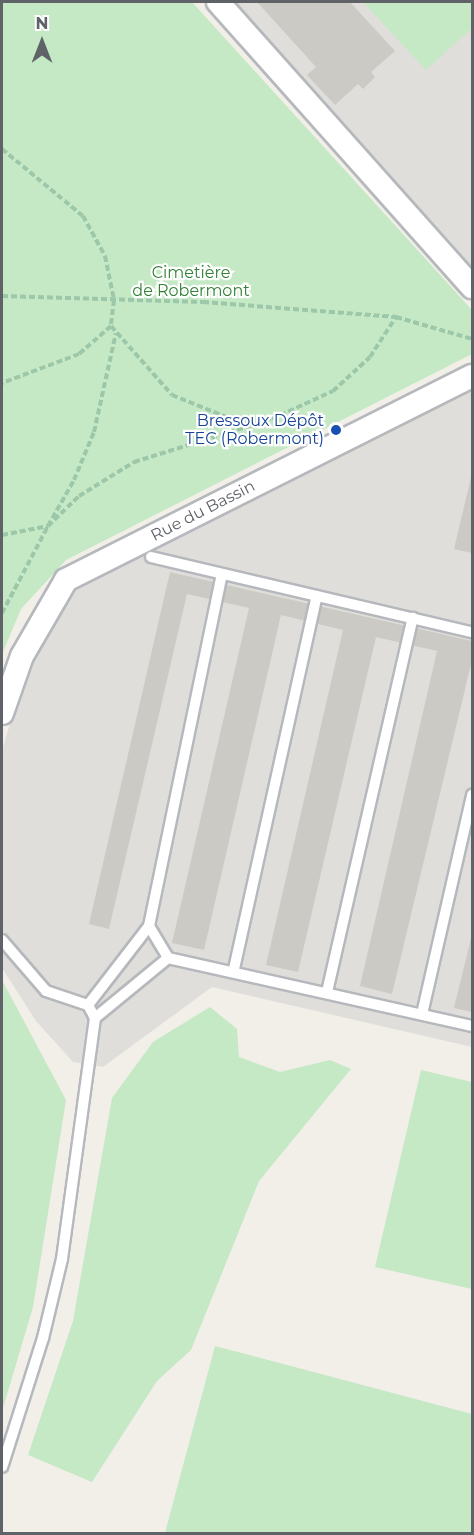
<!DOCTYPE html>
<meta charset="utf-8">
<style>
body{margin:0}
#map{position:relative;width:474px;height:1535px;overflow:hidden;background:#f1efe8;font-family:Montserrat,sans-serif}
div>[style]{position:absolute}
.industrial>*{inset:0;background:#e0deda}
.green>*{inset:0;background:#c5e8c5}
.building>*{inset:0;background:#cccac5}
.path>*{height:4px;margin-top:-2px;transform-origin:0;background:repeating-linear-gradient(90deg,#9cc7a9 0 6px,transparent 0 9px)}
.roads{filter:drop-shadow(2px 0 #b5b8bc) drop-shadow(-2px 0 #b5b8bc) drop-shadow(0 2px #b5b8bc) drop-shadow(0 -2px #b5b8bc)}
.service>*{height:10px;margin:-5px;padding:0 5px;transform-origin:5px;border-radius:5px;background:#fff}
.minor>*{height:22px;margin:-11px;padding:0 11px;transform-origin:11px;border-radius:11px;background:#fff}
.dots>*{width:16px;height:16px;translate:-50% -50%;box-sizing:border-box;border:3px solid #fff;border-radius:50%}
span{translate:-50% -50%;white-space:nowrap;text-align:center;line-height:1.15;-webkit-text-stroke:4.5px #fff;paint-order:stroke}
.park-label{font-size:16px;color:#348238}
.transit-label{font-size:16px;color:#164399}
.right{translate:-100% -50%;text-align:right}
.street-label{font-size:16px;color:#5f6368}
.frame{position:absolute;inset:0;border:3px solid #5f6368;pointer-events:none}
.north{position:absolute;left:12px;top:12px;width:60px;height:60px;-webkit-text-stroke:4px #fff;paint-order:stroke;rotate:0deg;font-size:16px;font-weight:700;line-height:24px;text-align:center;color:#5f6368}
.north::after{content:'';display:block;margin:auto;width:21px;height:27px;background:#5f6368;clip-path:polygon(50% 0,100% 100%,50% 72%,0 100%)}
</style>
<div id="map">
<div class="industrial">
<div style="clip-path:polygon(228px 2px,472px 2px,472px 268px,405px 194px)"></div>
<div style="clip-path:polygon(472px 383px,472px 1047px,212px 987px,103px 1067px,73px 1062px,36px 1021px,2px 968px,2px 750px,29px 661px,67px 597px,88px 581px)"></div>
</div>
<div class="green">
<div style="clip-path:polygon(2px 2px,192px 2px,472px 310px,472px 354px,66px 560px,21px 609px,2px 654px)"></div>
<div style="clip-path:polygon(363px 2px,472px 2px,472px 28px,426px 70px)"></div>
<div style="clip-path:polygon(2px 980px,66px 1100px,33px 1307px,3px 1408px)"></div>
<div style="clip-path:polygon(210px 1007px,237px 1029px,239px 1057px,280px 1072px,330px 1060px,351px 1069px,259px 1181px,191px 1350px,157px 1381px,92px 1482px,28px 1455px,73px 1321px,112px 1098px,153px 1042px)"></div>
<div style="clip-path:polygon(421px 1070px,472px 1082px,472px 1289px,375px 1267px)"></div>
<div style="clip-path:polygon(215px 1346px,472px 1414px,472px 1533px,165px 1533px)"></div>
</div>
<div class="building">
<div style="clip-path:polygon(257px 2px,350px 2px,395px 51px,371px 72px,375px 77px,363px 89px,358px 84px,335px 105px,307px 75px,316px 67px)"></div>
<div style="clip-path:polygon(472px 473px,472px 553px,454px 549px)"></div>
<div style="clip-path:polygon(170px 572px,472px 641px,472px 660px,392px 994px,360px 986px,437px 651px,376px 637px,298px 972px,266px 965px,343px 630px,281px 615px,204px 950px,172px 943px,249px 608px,187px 594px,109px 929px,89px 924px)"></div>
<div style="clip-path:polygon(472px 934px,472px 1012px,454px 1008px)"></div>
</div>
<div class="path">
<div style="left:2px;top:149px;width:105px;rotate:39.6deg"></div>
<div style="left:83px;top:216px;width:46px;rotate:61.2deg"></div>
<div style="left:105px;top:256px;width:45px;rotate:78.4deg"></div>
<div style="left:114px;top:300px;width:26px;rotate:97deg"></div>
<div style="left:111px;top:326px;width:43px;rotate:138.8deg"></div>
<div style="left:79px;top:354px;width:82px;rotate:159.4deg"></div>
<div style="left:2px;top:296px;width:201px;rotate:1.7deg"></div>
<div style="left:203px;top:302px;width:194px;rotate:4.4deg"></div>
<div style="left:396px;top:317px;width:79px;rotate:16.1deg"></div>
<div style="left:111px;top:326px;width:92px;rotate:48.5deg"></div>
<div style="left:172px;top:395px;width:61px;rotate:22deg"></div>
<div style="left:229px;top:418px;width:43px;rotate:1.3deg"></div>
<div style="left:272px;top:419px;width:67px;rotate:-24.7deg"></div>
<div style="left:333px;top:391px;width:50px;rotate:-42.6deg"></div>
<div style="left:370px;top:357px;width:48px;rotate:-57deg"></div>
<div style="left:2px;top:535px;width:47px;rotate:-11.1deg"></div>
<div style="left:48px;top:526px;width:53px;rotate:-60.5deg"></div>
<div style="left:74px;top:480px;width:52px;rotate:-67.4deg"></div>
<div style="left:94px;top:432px;width:101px;rotate:-77.5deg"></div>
<div style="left:2px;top:613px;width:98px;rotate:-62.1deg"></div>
<div style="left:48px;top:526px;width:43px;rotate:-44.1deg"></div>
<div style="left:79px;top:496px;width:65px;rotate:-31.7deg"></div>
<div style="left:134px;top:462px;width:141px;rotate:-17.3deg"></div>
</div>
<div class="roads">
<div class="service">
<div style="left:151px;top:557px;width:330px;rotate:13.2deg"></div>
<div style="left:149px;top:926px;width:37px;rotate:59deg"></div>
<div style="left:168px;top:958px;width:312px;rotate:12.6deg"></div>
<div style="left:2px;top:940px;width:67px;rotate:49.2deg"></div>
<div style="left:46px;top:991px;width:44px;rotate:18.4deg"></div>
<div style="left:88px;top:1005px;width:15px;rotate:62deg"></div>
<div style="left:95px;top:1018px;width:243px;rotate:97.8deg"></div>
<div style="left:62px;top:1259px;width:81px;rotate:103.5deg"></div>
<div style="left:43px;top:1338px;width:135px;rotate:107.6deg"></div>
<div style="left:234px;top:969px;width:382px;rotate:-77.5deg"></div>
<div style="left:327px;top:992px;width:384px;rotate:-77.1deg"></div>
<div style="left:88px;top:1005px;width:100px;rotate:-52.3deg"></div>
<div style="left:149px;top:926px;width:359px;rotate:-78.3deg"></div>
<div style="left:422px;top:1014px;width:225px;rotate:-77.1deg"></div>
<div style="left:95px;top:1018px;width:94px;rotate:-39.4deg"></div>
</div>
<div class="minor">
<div style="left:218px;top:2px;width:382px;rotate:48.3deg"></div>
<div style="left:2px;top:713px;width:60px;rotate:-70.7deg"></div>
<div style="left:22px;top:656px;width:88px;rotate:-59.9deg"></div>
<div style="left:66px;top:580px;width:454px;rotate:-26.7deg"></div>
</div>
</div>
<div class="dots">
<div style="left:336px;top:430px;background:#1a4fb4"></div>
</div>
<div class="park-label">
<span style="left:191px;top:282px">Cimetière<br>de Robermont</span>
</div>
<div class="transit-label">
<span class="right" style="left:324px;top:430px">Bressoux Dépôt<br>TEC (Robermont)</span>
</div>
<div class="street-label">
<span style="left:203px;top:511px;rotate:-27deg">Rue du Bassin</span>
</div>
<div class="frame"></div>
<div class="north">N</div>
</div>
